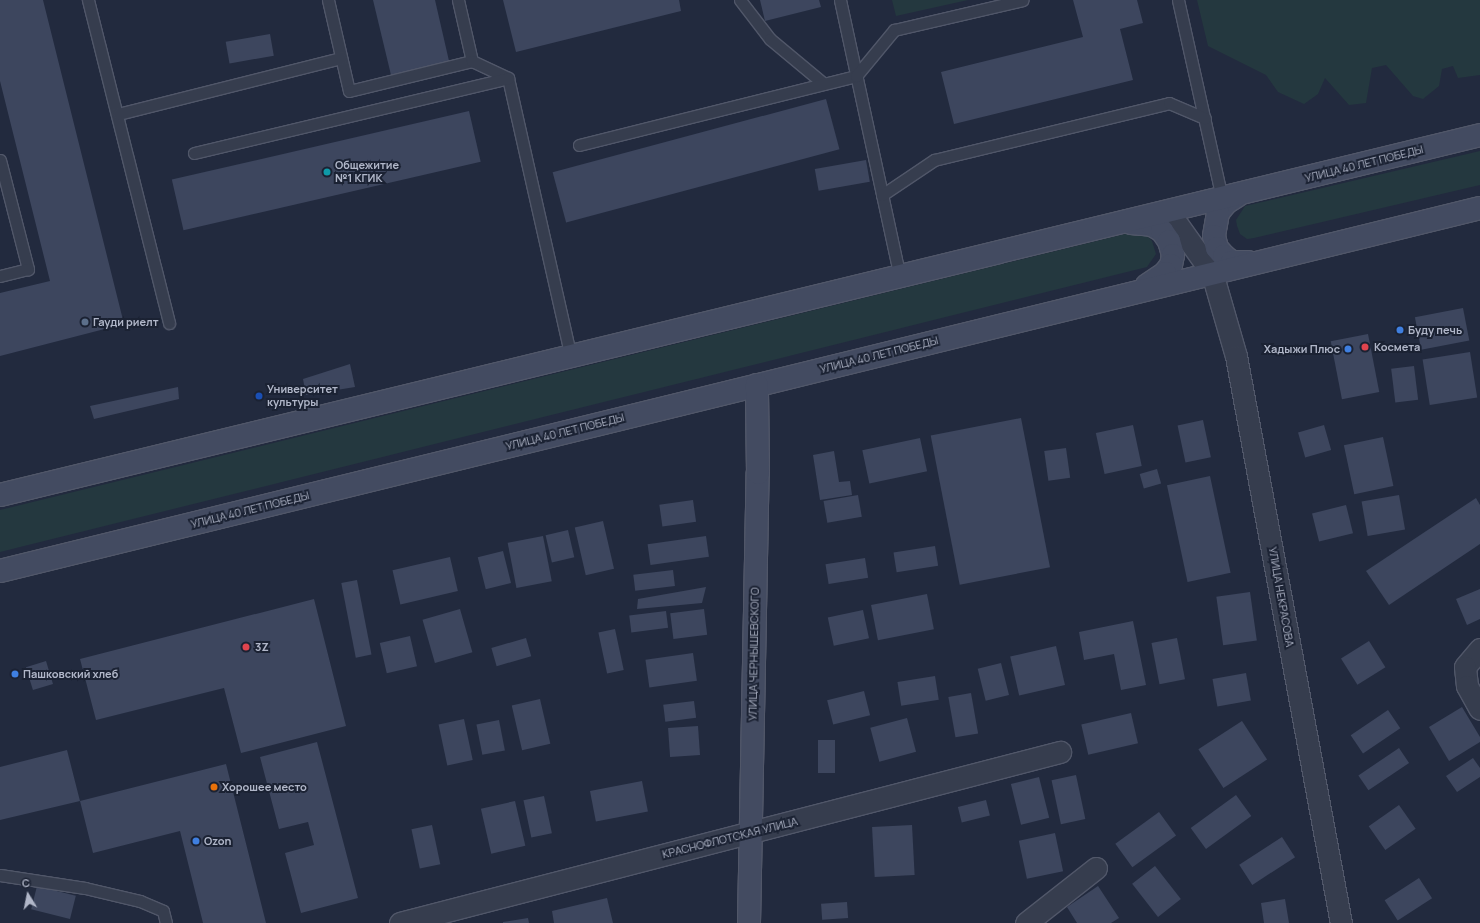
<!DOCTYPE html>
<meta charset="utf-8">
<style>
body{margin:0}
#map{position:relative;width:1480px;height:923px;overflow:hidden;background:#222a3e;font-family:Manrope,sans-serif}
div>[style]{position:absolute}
.green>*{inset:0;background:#24383f}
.building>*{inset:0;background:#3d465e;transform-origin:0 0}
.roads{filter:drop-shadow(1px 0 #515769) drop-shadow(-1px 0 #515769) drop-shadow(0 1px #515769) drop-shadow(0 -1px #515769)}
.lane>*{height:11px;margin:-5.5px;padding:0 5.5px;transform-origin:5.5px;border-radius:5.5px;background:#363d4e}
.street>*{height:21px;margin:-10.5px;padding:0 10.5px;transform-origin:10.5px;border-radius:10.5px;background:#363d4e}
.secondary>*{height:22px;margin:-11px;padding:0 11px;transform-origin:11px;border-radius:11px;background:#434b61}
.dots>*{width:11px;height:11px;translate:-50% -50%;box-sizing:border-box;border:2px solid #1b2233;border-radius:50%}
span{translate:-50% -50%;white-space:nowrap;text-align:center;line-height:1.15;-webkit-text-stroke:4px #1b2233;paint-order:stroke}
.street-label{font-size:11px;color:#b1b7c9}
.poi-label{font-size:11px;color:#b1b7c9;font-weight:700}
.left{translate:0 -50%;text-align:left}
.right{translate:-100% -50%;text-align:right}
.north{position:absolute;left:8px;top:875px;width:40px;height:40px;-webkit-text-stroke:3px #1b2233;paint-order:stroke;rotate:350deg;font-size:11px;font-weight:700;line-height:16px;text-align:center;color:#b1b7c9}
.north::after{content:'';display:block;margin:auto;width:14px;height:18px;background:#b1b7c9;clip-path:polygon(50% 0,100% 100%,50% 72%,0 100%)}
</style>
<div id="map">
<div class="green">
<div style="clip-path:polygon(892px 0,968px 0,896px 16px)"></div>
<div style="clip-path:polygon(1197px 0,1480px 0,1480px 75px,1458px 78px,1453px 66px,1442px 69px,1439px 86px,1423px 99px,1413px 96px,1386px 65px,1372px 68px,1366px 103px,1349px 105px,1325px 78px,1318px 94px,1304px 104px,1278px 92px,1266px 75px,1208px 46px)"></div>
<div style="clip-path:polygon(1480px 151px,1480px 185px,1254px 238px,1247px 239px,1240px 234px,1237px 226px,1236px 220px,1245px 206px)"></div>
<div style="clip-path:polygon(1129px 233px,1146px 235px,1152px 241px,1156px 254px,1147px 267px,0 552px,0 510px)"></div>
</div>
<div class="building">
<div style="clip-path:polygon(0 0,43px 0,124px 324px,0 356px,0 293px,50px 281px,0 81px)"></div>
<div style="clip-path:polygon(373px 0,435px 0,449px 61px,391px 75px)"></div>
<div style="clip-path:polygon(503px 0,679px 0,681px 11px,516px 52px)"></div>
<div style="clip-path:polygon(760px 0,819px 0,821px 7px,765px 21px)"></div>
<div style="clip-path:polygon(1073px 0,1137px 0,1143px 23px,1120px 29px,1133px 80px,954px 124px,941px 72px,1083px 37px)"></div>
<div style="left:270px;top:34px;width:22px;height:45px;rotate:80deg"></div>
<div style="left:826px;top:99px;width:52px;height:283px;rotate:75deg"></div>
<div style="left:469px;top:111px;width:52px;height:305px;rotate:77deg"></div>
<div style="left:866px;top:160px;width:22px;height:52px;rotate:80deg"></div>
<div style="left:1463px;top:308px;width:33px;height:49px;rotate:79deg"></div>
<div style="left:1368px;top:334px;width:59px;height:38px;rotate:79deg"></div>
<div style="left:1470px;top:352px;width:46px;height:48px;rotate:81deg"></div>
<div style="clip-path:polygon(350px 364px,355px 387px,306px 395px,303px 379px)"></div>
<div style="left:1414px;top:366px;width:34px;height:23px;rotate:83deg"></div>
<div style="clip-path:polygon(178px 387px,179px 399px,94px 419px,90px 406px)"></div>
<div style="left:1021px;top:418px;width:152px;height:92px;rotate:79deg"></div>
<div style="left:1203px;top:420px;width:38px;height:26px;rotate:78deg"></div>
<div style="left:1133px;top:425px;width:42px;height:38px;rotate:78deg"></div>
<div style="left:1324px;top:425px;width:26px;height:27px;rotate:74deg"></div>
<div style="left:1383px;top:437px;width:50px;height:40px;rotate:78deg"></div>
<div style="left:920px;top:438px;width:34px;height:59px;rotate:78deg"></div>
<div style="left:1066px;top:448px;width:30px;height:22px;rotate:82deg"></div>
<div style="clip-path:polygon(834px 451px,839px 482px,850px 481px,852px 495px,820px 500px,813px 455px)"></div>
<div style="left:1157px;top:469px;width:15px;height:18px;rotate:74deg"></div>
<div style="left:1210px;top:476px;width:99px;height:44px;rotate:78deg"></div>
<div style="left:858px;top:495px;width:22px;height:35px;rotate:80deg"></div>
<div style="left:1399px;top:495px;width:35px;height:38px;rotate:80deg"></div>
<div style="clip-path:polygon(1476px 498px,1480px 505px,1480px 544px,1389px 605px,1366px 571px)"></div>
<div style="left:693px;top:500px;width:22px;height:34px;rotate:82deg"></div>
<div style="left:1346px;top:505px;width:29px;height:35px;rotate:76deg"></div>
<div style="left:603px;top:521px;width:49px;height:29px;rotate:77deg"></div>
<div style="left:568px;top:530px;width:28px;height:23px;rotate:77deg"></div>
<div style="left:543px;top:536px;width:46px;height:36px;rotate:79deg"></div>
<div style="left:706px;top:536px;width:21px;height:59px;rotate:82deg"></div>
<div style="left:935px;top:546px;width:20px;height:42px;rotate:81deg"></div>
<div style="left:503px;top:551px;width:33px;height:26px;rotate:76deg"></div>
<div style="left:450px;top:557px;width:35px;height:59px;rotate:77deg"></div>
<div style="left:865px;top:558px;width:20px;height:40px;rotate:81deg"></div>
<div style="left:673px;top:570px;width:16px;height:40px;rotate:83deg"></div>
<div style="left:357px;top:580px;width:76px;height:16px;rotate:79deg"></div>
<div style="clip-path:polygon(706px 587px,702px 603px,637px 609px,638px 599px)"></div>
<div style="clip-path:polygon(1480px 589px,1480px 619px,1467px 625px,1456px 599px)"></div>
<div style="left:1250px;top:592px;width:49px;height:34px;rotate:82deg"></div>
<div style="left:927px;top:594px;width:36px;height:57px;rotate:79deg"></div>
<div style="clip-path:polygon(314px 599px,346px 726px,241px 753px,224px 688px,96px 720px,80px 659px)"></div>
<div style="left:460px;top:609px;width:45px;height:39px;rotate:74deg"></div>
<div style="left:704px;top:609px;width:26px;height:34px;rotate:83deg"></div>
<div style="left:863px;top:610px;width:29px;height:36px;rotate:78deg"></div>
<div style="left:666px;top:611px;width:17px;height:37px;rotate:83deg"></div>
<div style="clip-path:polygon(1133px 621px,1146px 685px,1121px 690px,1114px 654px,1084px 660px,1079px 632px)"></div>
<div style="left:615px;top:629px;width:42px;height:17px;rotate:78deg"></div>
<div style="left:410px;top:636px;width:31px;height:31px;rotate:77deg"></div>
<div style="left:526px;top:638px;width:19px;height:36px;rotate:74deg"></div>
<div style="left:1177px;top:638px;width:42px;height:26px;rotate:79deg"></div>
<div style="left:1369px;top:641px;width:31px;height:33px;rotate:58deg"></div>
<div style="left:1056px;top:646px;width:40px;height:47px;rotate:77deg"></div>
<div style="left:693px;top:653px;width:28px;height:48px;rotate:82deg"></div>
<div style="left:46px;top:661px;width:24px;height:21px;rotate:73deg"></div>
<div style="left:1001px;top:663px;width:33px;height:24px;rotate:76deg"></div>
<div style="left:1246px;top:673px;width:28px;height:34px;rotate:80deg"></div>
<div style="left:935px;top:676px;width:24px;height:38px;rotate:81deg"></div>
<div style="left:864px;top:691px;width:25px;height:38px;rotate:76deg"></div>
<div style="left:971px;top:693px;width:41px;height:23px;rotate:80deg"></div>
<div style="left:540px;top:699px;width:46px;height:29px;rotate:77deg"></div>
<div style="left:694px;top:701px;width:17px;height:31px;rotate:83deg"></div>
<div style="clip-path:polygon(1462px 707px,1480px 737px,1480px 742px,1449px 761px,1429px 727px)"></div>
<div style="left:1388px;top:710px;width:22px;height:45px;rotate:56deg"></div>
<div style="left:1131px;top:713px;width:31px;height:51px;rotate:77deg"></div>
<div style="left:907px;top:718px;width:35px;height:38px;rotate:75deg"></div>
<div style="left:464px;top:719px;width:42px;height:26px;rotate:78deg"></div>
<div style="left:499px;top:720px;width:31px;height:23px;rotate:79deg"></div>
<div style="left:1242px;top:721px;width:46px;height:52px;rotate:57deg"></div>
<div style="left:698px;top:726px;width:29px;height:30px;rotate:86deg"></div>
<div style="left:818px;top:740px;width:17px;height:33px"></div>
<div style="clip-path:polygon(317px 742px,358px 898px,301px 913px,285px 853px,314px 845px,308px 822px,279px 829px,260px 757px)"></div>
<div style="left:1399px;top:748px;width:18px;height:49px;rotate:56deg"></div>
<div style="clip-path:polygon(67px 750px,80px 801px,226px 764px,266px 923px,203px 923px,180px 831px,93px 853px,80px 801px,0 820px,0 767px)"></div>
<div style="clip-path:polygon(1473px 758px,1480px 768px,1480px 777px,1457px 792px,1446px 776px)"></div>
<div style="left:1076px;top:775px;width:45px;height:25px;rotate:78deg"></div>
<div style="left:1039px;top:777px;width:42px;height:29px;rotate:76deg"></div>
<div style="left:642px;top:781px;width:31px;height:53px;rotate:79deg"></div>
<div style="left:1236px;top:795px;width:26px;height:56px;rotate:54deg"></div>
<div style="left:544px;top:796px;width:38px;height:21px;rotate:78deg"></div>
<div style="left:986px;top:800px;width:16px;height:29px;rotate:76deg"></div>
<div style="left:515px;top:801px;width:46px;height:35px;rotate:77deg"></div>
<div style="left:1399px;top:805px;width:29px;height:37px;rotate:55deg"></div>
<div style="left:1159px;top:812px;width:29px;height:54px;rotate:54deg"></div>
<div style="left:432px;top:825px;width:40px;height:21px;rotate:78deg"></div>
<div style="left:912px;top:825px;width:50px;height:40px;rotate:87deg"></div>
<div style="left:1055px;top:833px;width:39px;height:37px;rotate:78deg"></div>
<div style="left:1282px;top:837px;width:24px;height:51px;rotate:57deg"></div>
<div style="left:1155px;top:866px;width:42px;height:29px;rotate:52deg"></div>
<div style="left:1419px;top:878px;width:24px;height:41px;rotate:57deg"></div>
<div style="left:37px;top:886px;width:40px;height:24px;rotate:14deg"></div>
<div style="clip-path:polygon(1098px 886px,1119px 918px,1111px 923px,1077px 923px,1067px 907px)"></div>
<div style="clip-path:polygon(607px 898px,613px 923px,554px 923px,552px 911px)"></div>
<div style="clip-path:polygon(1285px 899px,1289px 923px,1264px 923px,1261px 903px)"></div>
<div style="left:847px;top:902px;width:16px;height:26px;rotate:86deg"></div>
<div style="clip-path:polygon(528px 918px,529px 923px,503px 923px,503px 922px)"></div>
</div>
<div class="roads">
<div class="lane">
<div style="left:88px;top:0;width:333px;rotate:75.9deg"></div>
<div style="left:328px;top:0;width:93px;rotate:77deg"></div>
<div style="left:349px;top:91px;width:127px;rotate:-13.7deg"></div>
<div style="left:458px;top:0;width:63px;rotate:77.1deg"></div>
<div style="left:472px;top:61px;width:40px;rotate:25deg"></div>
<div style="left:508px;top:78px;width:287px;rotate:77.3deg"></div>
<div style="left:740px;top:0;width:49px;rotate:52.4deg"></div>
<div style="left:770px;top:39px;width:70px;rotate:39.8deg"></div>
<div style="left:840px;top:0;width:283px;rotate:77.8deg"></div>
<div style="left:1178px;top:0;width:204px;rotate:77.5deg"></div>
<div style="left:118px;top:114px;width:230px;rotate:-14.1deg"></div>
<div style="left:579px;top:145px;width:285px;rotate:-14deg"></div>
<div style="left:856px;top:76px;width:60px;rotate:-50.4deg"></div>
<div style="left:894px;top:30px;width:132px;rotate:-13.1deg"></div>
<div style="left:194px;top:153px;width:323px;rotate:-13.4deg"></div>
<div style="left:0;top:160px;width:113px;rotate:75.6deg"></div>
<div style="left:28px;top:269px;width:29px;rotate:166deg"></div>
<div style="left:882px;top:195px;width:63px;rotate:-33.9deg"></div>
<div style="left:934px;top:160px;width:242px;rotate:-13.6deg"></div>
<div style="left:1169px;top:103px;width:39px;rotate:23deg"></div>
<div style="left:0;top:875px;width:86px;rotate:8.7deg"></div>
<div style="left:85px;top:888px;width:57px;rotate:13.3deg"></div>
<div style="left:140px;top:901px;width:25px;rotate:23deg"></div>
<div style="left:163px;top:911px;width:12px;rotate:76deg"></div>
</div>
<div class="street">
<div style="left:1168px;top:211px;width:76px;rotate:54.6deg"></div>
<div style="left:1212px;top:273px;width:86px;rotate:73.9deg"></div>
<div style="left:1236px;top:356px;width:577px;rotate:79.51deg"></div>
<div style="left:1480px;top:649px;width:23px;rotate:130deg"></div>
<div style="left:1465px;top:667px;width:19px;rotate:84deg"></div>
<div style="left:1467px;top:686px;width:26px;rotate:61deg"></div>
<div style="left:400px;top:923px;width:682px;rotate:-14.53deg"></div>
<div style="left:1026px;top:923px;width:89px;rotate:-38.2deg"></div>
</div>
<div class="secondary">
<div style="left:1237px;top:196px;width:13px;rotate:148deg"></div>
<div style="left:1226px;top:203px;width:13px;rotate:129deg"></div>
<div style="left:1218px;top:213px;width:23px;rotate:100deg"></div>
<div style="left:1214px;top:236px;width:12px;rotate:76deg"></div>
<div style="left:1217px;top:248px;width:11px;rotate:49deg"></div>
<div style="left:1224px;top:256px;width:10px;rotate:37deg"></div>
<div style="left:1232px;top:262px;width:16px"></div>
<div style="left:1131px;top:223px;width:21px;rotate:5deg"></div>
<div style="left:1152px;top:225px;width:12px;rotate:31deg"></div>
<div style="left:1162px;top:231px;width:12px;rotate:55deg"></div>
<div style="left:1169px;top:241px;width:15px;rotate:74deg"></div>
<div style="left:1173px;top:255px;width:10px;rotate:101deg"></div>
<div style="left:1171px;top:265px;width:10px;rotate:127deg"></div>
<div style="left:1165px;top:273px;width:22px;rotate:146deg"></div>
<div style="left:0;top:495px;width:1523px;rotate:-13.67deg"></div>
<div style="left:0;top:571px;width:1524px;rotate:-13.78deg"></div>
<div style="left:749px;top:923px;width:450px;rotate:-88.9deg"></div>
<div style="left:758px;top:473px;width:88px;rotate:-90.7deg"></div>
</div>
</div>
<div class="dots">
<div style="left:327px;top:172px;background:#0f9aa8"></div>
<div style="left:85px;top:322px;background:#5c6f8a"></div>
<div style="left:1400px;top:330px;background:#3f7fe0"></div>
<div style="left:1365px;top:347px;background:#e0444e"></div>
<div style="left:1348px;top:349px;background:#3f7fe0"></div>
<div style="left:259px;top:396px;background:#1a4fb4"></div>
<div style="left:246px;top:647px;background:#e0444e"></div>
<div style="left:15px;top:674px;background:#3f7fe0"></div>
<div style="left:214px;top:787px;background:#e8710a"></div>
<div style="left:196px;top:841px;background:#3f7fe0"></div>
</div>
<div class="street-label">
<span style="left:1364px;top:164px;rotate:-14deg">УЛИЦА 40 ЛЕТ ПОБЕДЫ</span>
<span style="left:879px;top:355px;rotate:-14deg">УЛИЦА 40 ЛЕТ ПОБЕДЫ</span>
<span style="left:565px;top:432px;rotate:-14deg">УЛИЦА 40 ЛЕТ ПОБЕДЫ</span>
<span style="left:250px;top:510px;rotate:-14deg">УЛИЦА 40 ЛЕТ ПОБЕДЫ</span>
<span style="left:1281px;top:597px;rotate:80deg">УЛИЦА НЕКРАСОВА</span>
<span style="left:754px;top:654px;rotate:-89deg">УЛИЦА ЧЕРНЫШЕВСКОГО</span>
<span style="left:730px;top:838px;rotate:-14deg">КРАСНОФЛОТСКАЯ УЛИЦА</span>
</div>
<div class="poi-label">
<span class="left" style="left:335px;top:172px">Общежитие<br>№1 КГИК</span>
<span class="left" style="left:93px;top:322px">Гауди риелт</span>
<span class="left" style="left:1408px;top:330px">Буду печь</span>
<span class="left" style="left:1374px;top:347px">Космета</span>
<span class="right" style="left:1340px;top:349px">Хадыжи Плюс</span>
<span class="left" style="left:267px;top:396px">Университет<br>культуры</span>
<span class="left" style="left:255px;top:647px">3Z</span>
<span class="left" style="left:23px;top:674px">Пашковский хлеб</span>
<span class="left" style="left:222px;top:787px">Хорошее место</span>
<span class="left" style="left:204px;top:841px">Ozon</span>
</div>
<div class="north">С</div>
</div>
